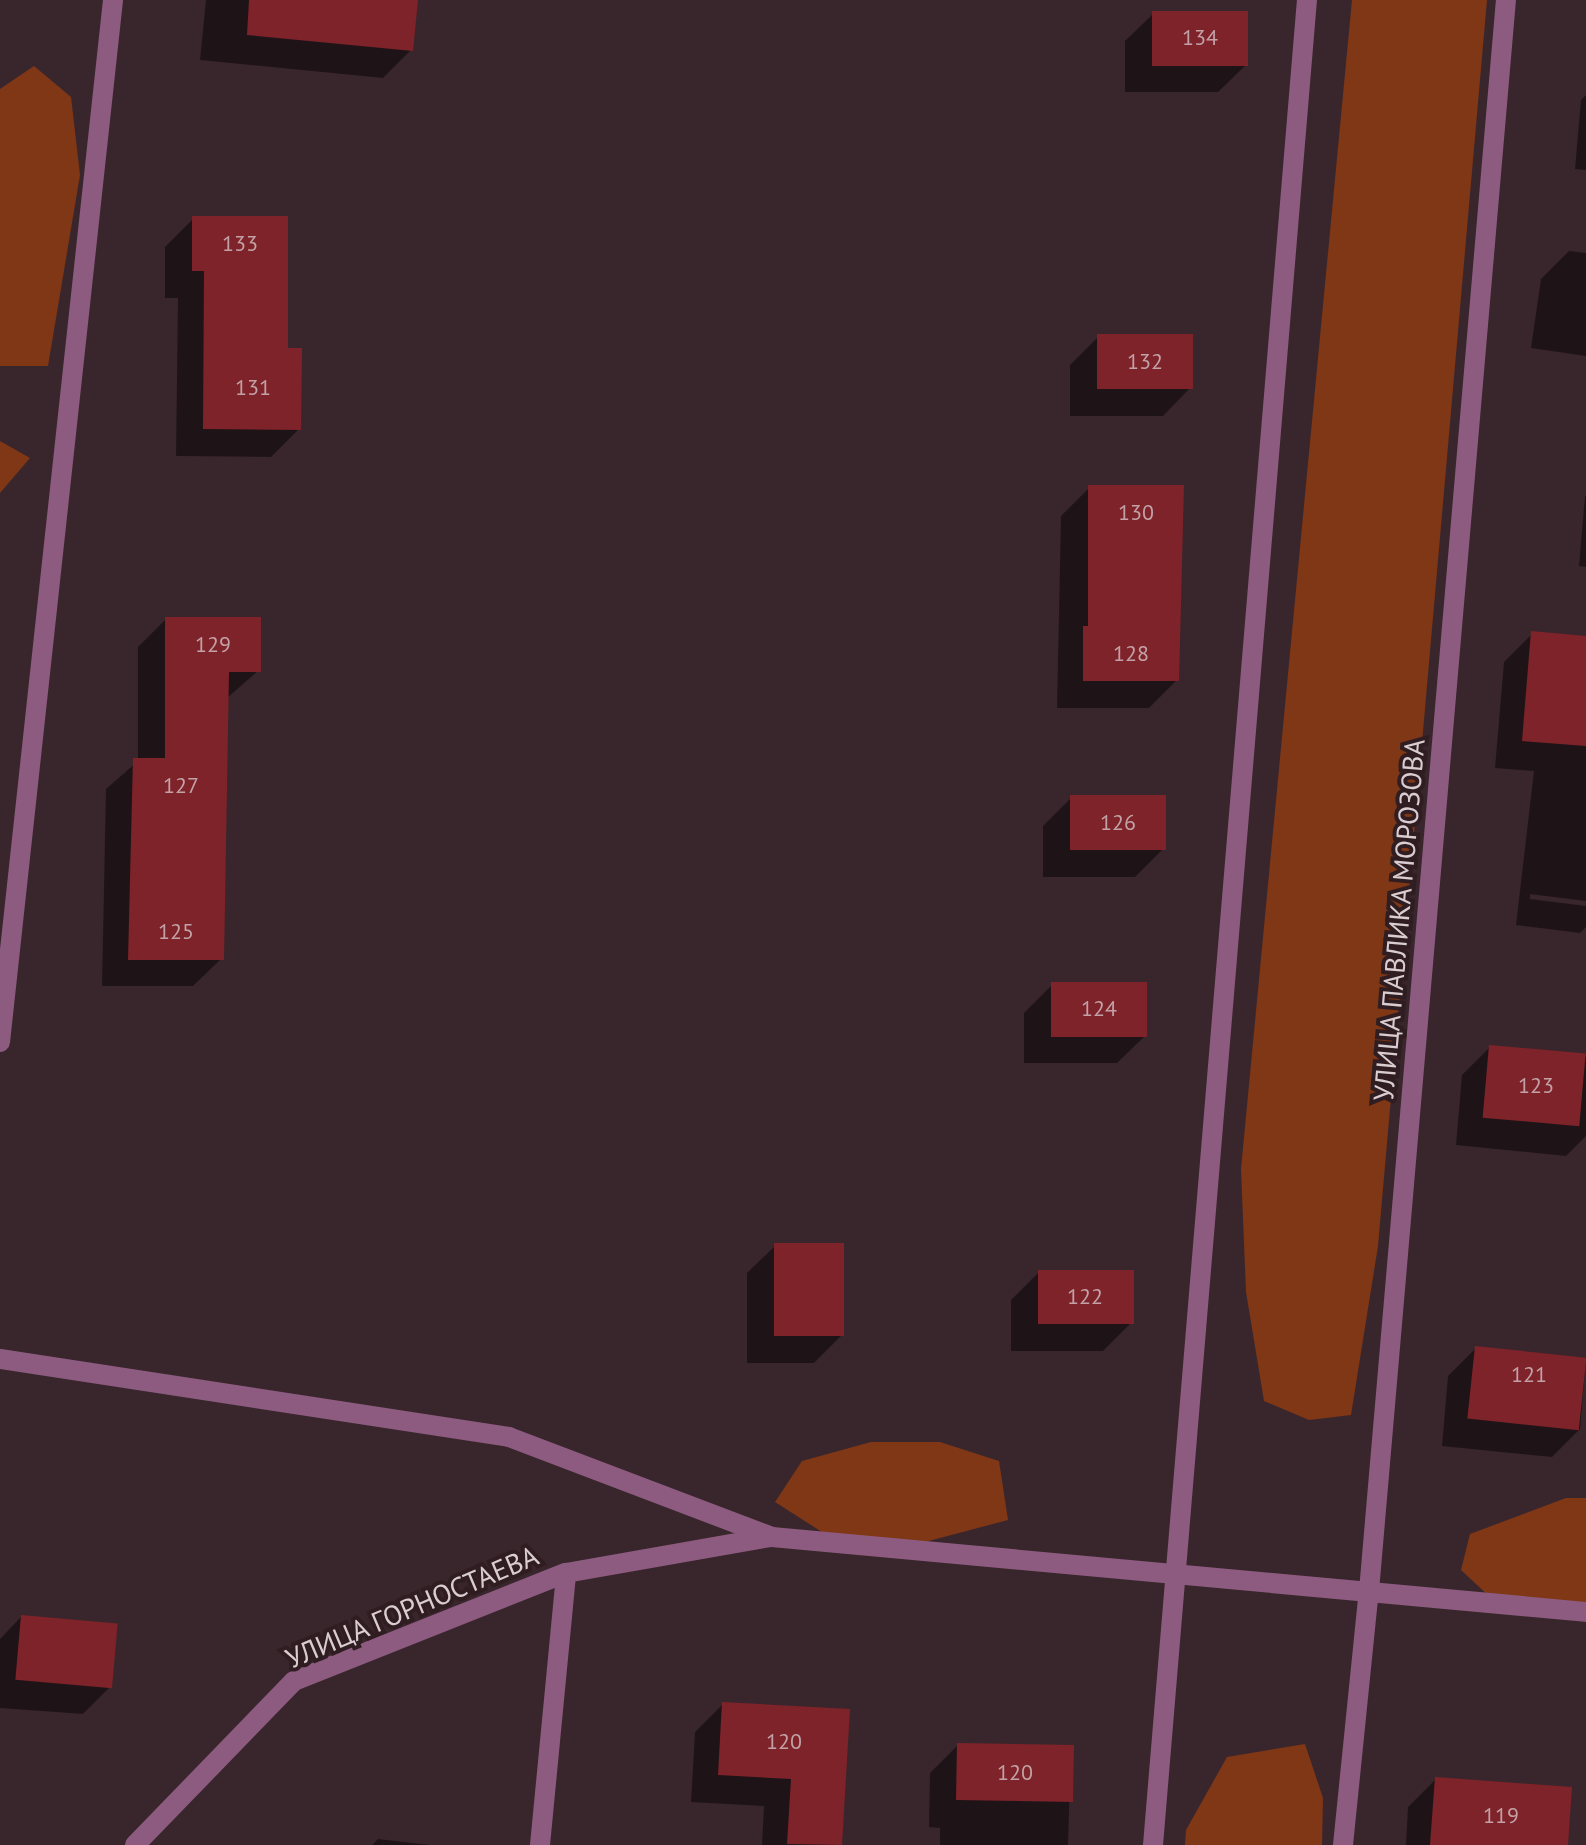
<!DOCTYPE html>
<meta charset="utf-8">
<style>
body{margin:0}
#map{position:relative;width:1586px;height:1845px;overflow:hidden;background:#39262c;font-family:"PT Sans",sans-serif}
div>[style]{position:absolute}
.green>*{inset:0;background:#7f3716}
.shadow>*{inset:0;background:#0007}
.building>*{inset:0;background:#7e2329;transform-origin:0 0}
.street>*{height:20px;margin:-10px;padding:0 10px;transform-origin:10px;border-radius:10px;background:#8d5b7f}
span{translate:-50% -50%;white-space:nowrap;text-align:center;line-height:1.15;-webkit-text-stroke:8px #2f1d22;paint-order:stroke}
.number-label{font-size:22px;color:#c3a2a7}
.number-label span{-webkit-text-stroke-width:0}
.street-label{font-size:28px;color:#dacdd1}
</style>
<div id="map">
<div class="green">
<div style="clip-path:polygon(1352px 0,1487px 0,1378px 1246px,1351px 1415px,1309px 1420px,1264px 1401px,1246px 1292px,1241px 1169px)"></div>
<div style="clip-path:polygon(34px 66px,71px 97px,80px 175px,48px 366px,0 366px,0 89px)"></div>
<div style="clip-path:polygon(0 441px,30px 458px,0 493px)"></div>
<div style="clip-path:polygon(871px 1442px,940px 1442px,999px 1461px,1008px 1520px,921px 1543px,825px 1534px,775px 1502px,802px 1461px)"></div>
<div style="clip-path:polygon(1566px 1498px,1586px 1498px,1586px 1619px,1506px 1612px,1461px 1570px,1470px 1534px)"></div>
<div style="clip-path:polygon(1305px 1744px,1323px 1798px,1322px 1845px,1185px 1845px,1186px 1830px,1227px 1757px)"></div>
</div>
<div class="shadow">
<div style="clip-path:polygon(206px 0,416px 0,411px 50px,383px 78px,200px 60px)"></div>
<div style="clip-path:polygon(1153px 14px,1246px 65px,1218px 92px,1125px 92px,1125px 41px)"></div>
<div style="clip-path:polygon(1586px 95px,1586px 170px,1575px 169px,1581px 100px)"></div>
<div style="clip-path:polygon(193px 219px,299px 429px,271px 457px,176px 456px,178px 298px,165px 298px,165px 247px)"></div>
<div style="clip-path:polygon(1569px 251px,1586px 253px,1586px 356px,1531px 348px,1541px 279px)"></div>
<div style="clip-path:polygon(1098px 337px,1190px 388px,1163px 416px,1070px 416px,1070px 365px)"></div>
<div style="clip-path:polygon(1089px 488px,1177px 680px,1149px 708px,1057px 708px,1061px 516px)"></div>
<div style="clip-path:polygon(1585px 496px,1586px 496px,1586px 567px,1579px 566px)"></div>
<div style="clip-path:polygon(166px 619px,258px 671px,226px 699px,221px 959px,193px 986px,102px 986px,106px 789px,138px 761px,138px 647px)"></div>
<div style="clip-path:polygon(1532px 634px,1586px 639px,1586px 901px,1530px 894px,1530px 899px,1586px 906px,1586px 927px,1580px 933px,1516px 925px,1534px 771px,1495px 768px,1504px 662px)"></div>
<div style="clip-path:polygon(1071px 798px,1163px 849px,1135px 877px,1043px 877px,1043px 826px)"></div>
<div style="clip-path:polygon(1052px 985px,1145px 1036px,1117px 1063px,1024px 1063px,1024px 1013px)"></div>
<div style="clip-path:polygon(1490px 1047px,1586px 1057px,1586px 1136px,1566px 1156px,1456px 1145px,1462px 1075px)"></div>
<div style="clip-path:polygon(775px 1246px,842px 1335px,814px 1363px,747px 1363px,747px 1273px)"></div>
<div style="clip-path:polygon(1039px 1272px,1131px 1323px,1103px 1351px,1011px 1351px,1011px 1300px)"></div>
<div style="clip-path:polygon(1476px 1348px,1586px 1359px,1580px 1429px,1552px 1457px,1442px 1446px,1448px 1376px)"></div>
<div style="clip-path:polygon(21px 1617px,111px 1686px,83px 1714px,0 1708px,0 1639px)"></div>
<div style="clip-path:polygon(723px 1704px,847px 1711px,839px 1845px,762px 1845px,764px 1806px,691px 1802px,695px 1732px)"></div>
<div style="clip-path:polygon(958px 1745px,1071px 1748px,1068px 1845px,940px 1845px,940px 1828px,929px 1827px,930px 1773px)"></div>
<div style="clip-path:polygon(1436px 1779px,1565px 1845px,1406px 1845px,1408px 1807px)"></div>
<div style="clip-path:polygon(378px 1839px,430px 1845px,372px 1845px)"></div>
</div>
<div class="building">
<div style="clip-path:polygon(249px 0,418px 0,413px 51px,247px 35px)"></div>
<div style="left:1152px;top:11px;width:96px;height:55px"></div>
<div style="clip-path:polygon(192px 216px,288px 216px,288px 348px,302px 348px,301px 430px,203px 429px,204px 271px,192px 271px)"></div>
<div style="left:1097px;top:334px;width:96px;height:55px"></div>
<div style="clip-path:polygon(1088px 485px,1184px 485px,1179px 681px,1083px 681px,1083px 626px,1088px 626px)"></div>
<div style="clip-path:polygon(165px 617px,261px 617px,261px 672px,229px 672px,224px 960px,128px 960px,133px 758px,165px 758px)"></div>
<div style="clip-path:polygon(1531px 631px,1586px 636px,1586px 746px,1522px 741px)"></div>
<div style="left:1070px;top:795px;width:96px;height:55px"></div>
<div style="left:1051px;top:982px;width:96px;height:55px"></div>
<div style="left:1489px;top:1045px;width:97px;height:73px;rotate:5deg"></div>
<div style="left:774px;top:1243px;width:70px;height:93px"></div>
<div style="left:1038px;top:1270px;width:96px;height:54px"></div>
<div style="left:1475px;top:1346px;width:112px;height:73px;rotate:6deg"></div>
<div style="left:21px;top:1615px;width:97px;height:65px;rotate:5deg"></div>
<div style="clip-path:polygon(722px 1702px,850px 1709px,842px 1845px,787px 1844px,791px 1779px,718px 1775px)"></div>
<div style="left:957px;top:1743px;width:117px;height:57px;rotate:1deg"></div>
<div style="clip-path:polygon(1435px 1777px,1572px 1787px,1568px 1845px,1430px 1845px)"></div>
</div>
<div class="street">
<div style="left:0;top:1042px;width:1048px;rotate:-83.81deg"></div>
<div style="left:0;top:1359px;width:515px;rotate:8.71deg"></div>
<div style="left:509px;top:1437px;width:281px;rotate:20.8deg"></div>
<div style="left:772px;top:1537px;width:817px;rotate:5.26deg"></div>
<div style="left:135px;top:1845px;width:228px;rotate:-45.9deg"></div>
<div style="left:294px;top:1681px;width:293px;rotate:-21.7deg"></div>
<div style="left:566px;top:1573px;width:207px;rotate:-10deg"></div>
<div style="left:540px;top:1845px;width:273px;rotate:-84.5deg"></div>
<div style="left:1153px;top:1845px;width:1851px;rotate:-85.23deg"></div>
<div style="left:1343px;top:1845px;width:255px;rotate:-84.2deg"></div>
<div style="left:1369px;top:1591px;width:1597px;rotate:-85.08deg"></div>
</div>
<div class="number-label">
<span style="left:1200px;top:38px">134</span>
<span style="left:240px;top:244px">133</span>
<span style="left:1145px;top:362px">132</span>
<span style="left:253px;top:388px">131</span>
<span style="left:1136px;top:513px">130</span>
<span style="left:213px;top:645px">129</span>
<span style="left:1131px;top:654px">128</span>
<span style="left:181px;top:786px">127</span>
<span style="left:1118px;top:823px">126</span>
<span style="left:176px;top:932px">125</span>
<span style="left:1099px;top:1009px">124</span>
<span style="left:1536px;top:1086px">123</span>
<span style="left:1085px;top:1297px">122</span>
<span style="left:1529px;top:1375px">121</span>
<span style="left:784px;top:1742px">120</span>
<span style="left:1015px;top:1773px">120</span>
<span style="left:1501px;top:1816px">119</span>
</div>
<div class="street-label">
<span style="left:1399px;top:920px;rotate:-85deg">УЛИЦА ПАВЛИКА МОРОЗОВА</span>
<span style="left:412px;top:1607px;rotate:-23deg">УЛИЦА ГОРНОСТАЕВА</span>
</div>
</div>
